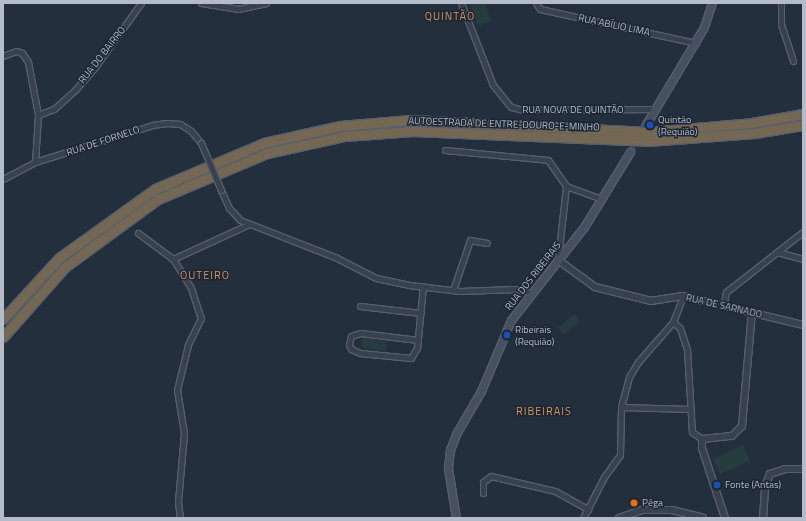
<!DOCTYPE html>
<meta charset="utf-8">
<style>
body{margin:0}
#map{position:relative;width:806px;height:521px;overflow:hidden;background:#242f3e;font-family:"Titillium Web",sans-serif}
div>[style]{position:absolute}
.green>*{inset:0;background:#263c3f;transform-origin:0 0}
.secondary-tunnel>*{height:7px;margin-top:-3.5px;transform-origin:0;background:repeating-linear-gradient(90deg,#3a4453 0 7px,transparent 0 10.5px)}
.roads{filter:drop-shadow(1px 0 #565f6c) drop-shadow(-1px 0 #565f6c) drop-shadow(0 1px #565f6c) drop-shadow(0 -1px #565f6c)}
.minor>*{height:5px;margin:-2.5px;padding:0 2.5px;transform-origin:2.5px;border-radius:2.5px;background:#38414e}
.tertiary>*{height:6px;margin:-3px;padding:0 3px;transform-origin:3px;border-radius:3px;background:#38414e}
.secondary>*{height:7px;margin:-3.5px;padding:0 3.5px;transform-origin:3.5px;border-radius:3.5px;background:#465061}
.motorway>*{height:9px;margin:-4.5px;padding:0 4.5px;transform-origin:4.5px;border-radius:4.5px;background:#746855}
.bridges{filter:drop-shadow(1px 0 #565f6c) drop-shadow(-1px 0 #565f6c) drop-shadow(0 1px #565f6c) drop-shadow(0 -1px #565f6c)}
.minor-bridge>*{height:5px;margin:-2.5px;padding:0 2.5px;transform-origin:2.5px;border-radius:2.5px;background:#38414e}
.dots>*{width:11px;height:11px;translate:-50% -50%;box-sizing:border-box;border:2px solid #1d2633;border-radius:50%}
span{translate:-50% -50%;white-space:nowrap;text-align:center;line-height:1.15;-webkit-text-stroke:3px #1d2633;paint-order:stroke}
.street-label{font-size:10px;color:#b4bcc9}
.poi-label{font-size:10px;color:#b4bcc9}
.left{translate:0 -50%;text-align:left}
.neighbourhood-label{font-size:11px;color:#d59563;letter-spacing:1px}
.frame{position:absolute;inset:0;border:4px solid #b4bcc9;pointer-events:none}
</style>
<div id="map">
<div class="green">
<div style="clip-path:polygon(470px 3px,485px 3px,491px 21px,478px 26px)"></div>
<div style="left:574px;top:314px;width:9px;height:21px;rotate:49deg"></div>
<div style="clip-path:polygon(362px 338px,387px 341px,386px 352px,362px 348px)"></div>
<div style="left:743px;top:445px;width:17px;height:33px;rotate:65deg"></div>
</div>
<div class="secondary-tunnel">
<div style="left:630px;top:152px;width:17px;rotate:-59deg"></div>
</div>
<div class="roads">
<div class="minor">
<div style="left:201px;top:3px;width:37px;rotate:9deg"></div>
<div style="left:238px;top:9px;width:29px;rotate:-12deg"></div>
<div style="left:461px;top:3px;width:88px;rotate:68.7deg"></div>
<div style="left:493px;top:85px;width:28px;rotate:51deg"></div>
<div style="left:511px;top:107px;width:12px;rotate:14deg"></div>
<div style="left:523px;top:110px;width:133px;rotate:-0.4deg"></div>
<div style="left:536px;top:3px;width:7px;rotate:56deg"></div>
<div style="left:540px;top:9px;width:160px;rotate:12.3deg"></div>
<div style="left:781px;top:3px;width:21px;rotate:90deg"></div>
<div style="left:781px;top:24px;width:39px;rotate:72deg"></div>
<div style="left:3px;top:56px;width:14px;rotate:-21deg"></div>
<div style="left:16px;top:51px;width:6px;rotate:18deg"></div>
<div style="left:22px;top:53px;width:11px;rotate:56deg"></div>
<div style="left:28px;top:62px;width:54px;rotate:79.3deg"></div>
<div style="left:445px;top:150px;width:103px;rotate:5.5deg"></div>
<div style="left:548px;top:160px;width:32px;rotate:55deg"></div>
<div style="left:566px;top:186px;width:73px;rotate:96.3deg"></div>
<div style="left:35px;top:162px;width:47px;rotate:-86.3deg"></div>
<div style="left:38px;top:115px;width:17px;rotate:-21deg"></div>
<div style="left:54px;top:109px;width:28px;rotate:-42deg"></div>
<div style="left:75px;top:90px;width:30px;rotate:-49deg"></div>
<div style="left:95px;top:67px;width:79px;rotate:-54.3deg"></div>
<div style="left:3px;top:179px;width:36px;rotate:-28deg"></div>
<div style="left:35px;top:162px;width:123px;rotate:-17.5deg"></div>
<div style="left:152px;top:125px;width:15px;rotate:-8deg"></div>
<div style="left:167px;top:123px;width:13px;rotate:4deg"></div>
<div style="left:180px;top:124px;width:13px;rotate:32deg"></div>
<div style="left:191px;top:131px;width:16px;rotate:50deg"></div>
<div style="left:566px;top:186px;width:38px;rotate:20deg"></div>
<div style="left:221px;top:190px;width:20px;rotate:66deg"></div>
<div style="left:229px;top:208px;width:16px;rotate:47deg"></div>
<div style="left:240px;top:220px;width:102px;rotate:21.3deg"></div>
<div style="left:335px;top:257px;width:46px;rotate:27.1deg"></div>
<div style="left:376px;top:278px;width:34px;rotate:12deg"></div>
<div style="left:409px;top:285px;width:51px;rotate:6.7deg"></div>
<div style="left:460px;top:291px;width:55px;rotate:-2.1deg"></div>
<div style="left:515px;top:289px;width:17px;rotate:13deg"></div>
<div style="left:138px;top:233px;width:44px;rotate:36.6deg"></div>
<div style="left:173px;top:259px;width:84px;rotate:-24.7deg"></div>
<div style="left:777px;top:252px;width:33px;rotate:-38deg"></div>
<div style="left:173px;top:259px;width:34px;rotate:58deg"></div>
<div style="left:191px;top:288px;width:32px;rotate:72deg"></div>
<div style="left:201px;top:318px;width:30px;rotate:116deg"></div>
<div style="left:188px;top:345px;width:46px;rotate:103.7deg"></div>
<div style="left:177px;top:390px;width:44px;rotate:80.8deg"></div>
<div style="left:184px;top:433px;width:69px;rotate:95deg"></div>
<div style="left:178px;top:502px;width:16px;rotate:83deg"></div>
<div style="left:453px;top:290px;width:53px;rotate:-71.2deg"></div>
<div style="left:470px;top:240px;width:17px;rotate:10deg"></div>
<div style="left:724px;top:304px;width:12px;rotate:-81deg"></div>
<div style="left:726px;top:292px;width:65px;rotate:-38.1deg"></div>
<div style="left:777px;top:252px;width:27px;rotate:15deg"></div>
<div style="left:360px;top:306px;width:61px;rotate:6.5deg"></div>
<div style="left:673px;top:322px;width:9px;rotate:41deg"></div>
<div style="left:680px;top:328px;width:22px;rotate:72deg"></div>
<div style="left:687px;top:349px;width:83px;rotate:86.6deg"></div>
<div style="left:692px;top:432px;width:12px;rotate:35deg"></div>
<div style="left:418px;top:340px;width:58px;rotate:-173.1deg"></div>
<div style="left:360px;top:333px;width:9px;rotate:162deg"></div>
<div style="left:351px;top:336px;width:9px;rotate:103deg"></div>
<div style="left:349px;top:345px;width:4px;rotate:63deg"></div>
<div style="left:351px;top:349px;width:10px;rotate:24deg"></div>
<div style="left:360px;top:353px;width:51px;rotate:5.6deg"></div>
<div style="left:411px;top:358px;width:12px;rotate:-59deg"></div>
<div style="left:417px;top:348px;width:62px;rotate:-84.5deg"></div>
<div style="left:621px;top:407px;width:69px;rotate:1.7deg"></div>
<div style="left:483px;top:493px;width:11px;rotate:-90deg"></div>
<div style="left:483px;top:482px;width:10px;rotate:-37deg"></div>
<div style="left:491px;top:476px;width:66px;rotate:13.2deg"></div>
<div style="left:555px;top:491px;width:38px;rotate:29deg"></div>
<div style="left:583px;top:518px;width:46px;rotate:-62.9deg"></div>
<div style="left:604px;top:477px;width:27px;rotate:-54deg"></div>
<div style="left:620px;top:455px;width:48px;rotate:-88.8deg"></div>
<div style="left:621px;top:407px;width:31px;rotate:-75deg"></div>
<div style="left:629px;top:377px;width:17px;rotate:-59deg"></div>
<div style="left:638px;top:362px;width:53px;rotate:-48.8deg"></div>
<div style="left:673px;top:322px;width:28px;rotate:-69deg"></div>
</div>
<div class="tertiary">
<div style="left:558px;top:260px;width:46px;rotate:36.1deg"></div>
<div style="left:595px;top:287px;width:58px;rotate:14deg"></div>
<div style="left:651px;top:301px;width:32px;rotate:-9deg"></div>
<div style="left:683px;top:296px;width:123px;rotate:13.6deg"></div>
<div style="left:619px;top:518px;width:24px;rotate:-19deg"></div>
<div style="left:642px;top:510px;width:30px"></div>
<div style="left:672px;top:510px;width:32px;rotate:14deg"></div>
<div style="left:725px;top:518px;width:74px;rotate:-108.2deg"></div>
<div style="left:702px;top:448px;width:9px;rotate:-90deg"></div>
<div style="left:702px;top:439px;width:30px;rotate:-6deg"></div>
<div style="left:732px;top:436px;width:14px;rotate:-45deg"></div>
<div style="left:742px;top:426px;width:114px;rotate:-85deg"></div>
<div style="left:763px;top:518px;width:31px;rotate:-86deg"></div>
<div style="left:765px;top:487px;width:14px;rotate:-69deg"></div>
<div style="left:770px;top:474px;width:16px;rotate:-18deg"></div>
<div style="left:785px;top:469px;width:18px"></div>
</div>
<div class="secondary">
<div style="left:645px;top:126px;width:115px;rotate:-59.2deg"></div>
<div style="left:704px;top:27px;width:25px;rotate:-72deg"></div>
<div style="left:456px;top:518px;width:51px;rotate:-99.1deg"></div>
<div style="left:448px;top:468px;width:18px;rotate:-84deg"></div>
<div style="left:450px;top:450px;width:17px;rotate:-69deg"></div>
<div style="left:456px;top:434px;width:50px;rotate:-59.8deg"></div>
<div style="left:481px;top:391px;width:77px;rotate:-67.1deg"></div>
<div style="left:511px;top:320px;width:118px;rotate:-51.9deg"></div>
<div style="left:584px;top:227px;width:88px;rotate:-58.5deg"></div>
</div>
<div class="motorway">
<div style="left:3px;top:319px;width:83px;rotate:-47.4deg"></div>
<div style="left:59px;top:258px;width:118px;rotate:-35.7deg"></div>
<div style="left:155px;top:189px;width:118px;rotate:-22.9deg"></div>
<div style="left:264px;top:143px;width:78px;rotate:-12.6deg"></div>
<div style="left:340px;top:126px;width:71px;rotate:-4.8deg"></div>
<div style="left:411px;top:120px;width:237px;rotate:2.9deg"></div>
<div style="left:648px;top:132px;width:104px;rotate:-4.9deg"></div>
<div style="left:752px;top:123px;width:52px;rotate:-10deg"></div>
<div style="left:3px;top:337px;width:94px;rotate:-48.5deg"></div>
<div style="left:65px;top:267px;width:115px;rotate:-36.2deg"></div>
<div style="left:158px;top:199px;width:118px;rotate:-22.9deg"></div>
<div style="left:267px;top:153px;width:80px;rotate:-12.3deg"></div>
<div style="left:345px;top:136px;width:68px;rotate:-4.2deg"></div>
<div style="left:413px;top:131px;width:234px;rotate:2.4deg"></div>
<div style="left:647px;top:141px;width:108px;rotate:-4.2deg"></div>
<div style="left:755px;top:133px;width:49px;rotate:-9.5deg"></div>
</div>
</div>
<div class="bridges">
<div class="minor-bridge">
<div style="left:201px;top:143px;width:51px;rotate:66.9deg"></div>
</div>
</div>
<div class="dots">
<div style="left:650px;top:125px;background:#1a4fb4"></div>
<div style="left:507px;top:335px;background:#1a4fb4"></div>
<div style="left:717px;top:485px;background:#1a4fb4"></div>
<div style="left:634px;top:503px;background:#e8710a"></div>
</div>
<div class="street-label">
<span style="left:614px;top:25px;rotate:12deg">RUA ABÍLIO LIMA</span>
<span style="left:102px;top:55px;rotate:-52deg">RUA DO BAIRRO</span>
<span style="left:573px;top:110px">RUA NOVA DE QUINTÃO</span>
<span style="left:504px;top:124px;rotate:2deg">AUTOESTRADA DE ENTRE-DOURO-E-MINHO</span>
<span style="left:103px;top:141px;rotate:-18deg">RUA DE FORNELO</span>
<span style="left:533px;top:276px;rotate:-52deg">RUA DOS RIBEIRAIS</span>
<span style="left:724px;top:306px;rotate:13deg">RUA DE SARNADO</span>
</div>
<div class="poi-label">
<span class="left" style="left:658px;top:125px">Quintão<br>(Requião)</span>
<span class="left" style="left:515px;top:335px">Ribeirais<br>(Requião)</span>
<span class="left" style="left:725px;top:485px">Fonte (Antas)</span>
<span class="left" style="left:642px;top:503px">Pêga</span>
</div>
<div class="neighbourhood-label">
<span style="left:450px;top:16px">QUINTÃO</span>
<span style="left:205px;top:275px">OUTEIRO</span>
<span style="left:544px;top:411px">RIBEIRAIS</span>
</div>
<div class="frame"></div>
</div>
